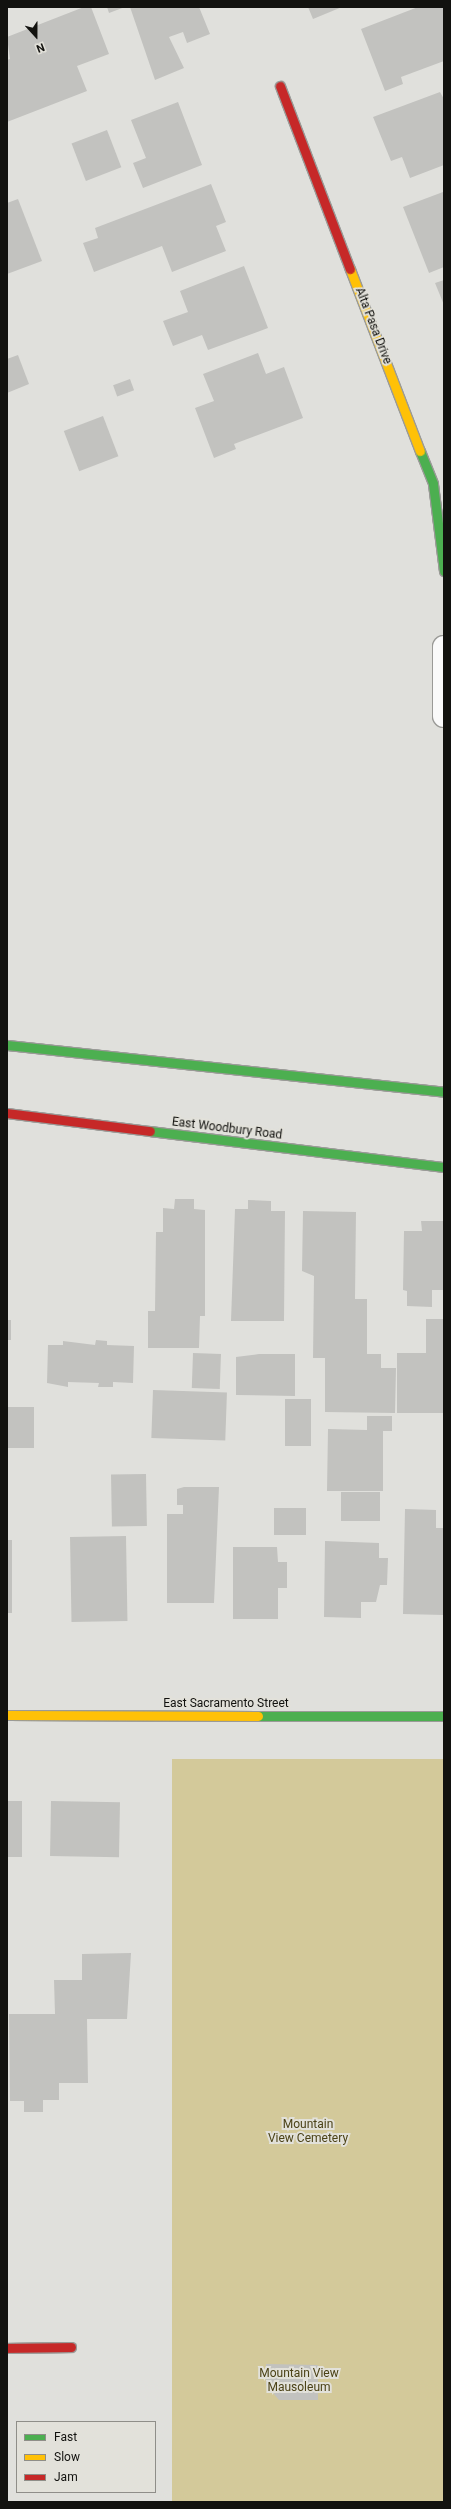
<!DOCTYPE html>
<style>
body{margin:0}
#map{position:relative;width:451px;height:2509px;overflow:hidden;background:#e0e0dc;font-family:Roboto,sans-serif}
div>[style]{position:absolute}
.green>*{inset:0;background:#d3c99a;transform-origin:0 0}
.building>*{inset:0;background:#c2c2bf;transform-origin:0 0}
.roads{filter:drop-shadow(1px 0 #9a9a97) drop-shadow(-1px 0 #9a9a97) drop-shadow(0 1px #9a9a97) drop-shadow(0 -1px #9a9a97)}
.street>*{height:22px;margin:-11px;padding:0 11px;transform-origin:11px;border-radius:11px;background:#fafafa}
.fast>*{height:9px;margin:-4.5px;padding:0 4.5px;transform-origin:4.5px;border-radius:4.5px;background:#4caf50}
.slow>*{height:9px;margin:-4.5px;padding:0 4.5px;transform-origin:4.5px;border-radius:4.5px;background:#ffc107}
.jam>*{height:9px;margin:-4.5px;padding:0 4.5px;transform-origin:4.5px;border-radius:4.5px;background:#c62828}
span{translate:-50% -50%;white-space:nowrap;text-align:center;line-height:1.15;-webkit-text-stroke:4px #e2e1da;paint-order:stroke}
.street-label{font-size:12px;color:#12120f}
.park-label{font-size:12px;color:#4b4217}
.frame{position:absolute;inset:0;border:8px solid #12120f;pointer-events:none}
.legend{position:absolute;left:16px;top:2421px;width:140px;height:72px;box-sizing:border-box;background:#e2e1da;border:1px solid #8f8e89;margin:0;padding:5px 7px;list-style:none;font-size:12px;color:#12120f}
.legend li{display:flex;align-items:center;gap:8px;height:20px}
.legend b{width:20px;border:1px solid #8f8e89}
.north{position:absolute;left:16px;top:16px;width:40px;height:40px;-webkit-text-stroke:3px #e2e1da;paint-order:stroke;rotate:159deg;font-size:11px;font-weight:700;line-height:16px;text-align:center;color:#12120f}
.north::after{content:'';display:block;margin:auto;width:14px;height:18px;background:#12120f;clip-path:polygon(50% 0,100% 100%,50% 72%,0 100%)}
</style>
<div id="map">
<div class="green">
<div style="left:172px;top:1759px;width:272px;height:743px"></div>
</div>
<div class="building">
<div style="clip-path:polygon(84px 7px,91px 7px,109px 54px,77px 66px,87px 91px,7px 122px,7px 60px,10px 59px,7px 37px)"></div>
<div style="clip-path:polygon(107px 7px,125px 7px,109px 13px)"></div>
<div style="clip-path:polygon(130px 7px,199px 7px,210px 34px,187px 43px,183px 32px,169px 37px,184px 68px,155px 80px)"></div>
<div style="clip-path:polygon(308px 7px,342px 7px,313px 19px)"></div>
<div style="clip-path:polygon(418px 7px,444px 7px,444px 61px,401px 77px,403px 84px,385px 91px,361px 29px)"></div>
<div style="clip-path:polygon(440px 92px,444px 99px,444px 165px,410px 178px,402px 157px,391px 161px,373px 117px)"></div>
<div style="clip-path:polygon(178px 102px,202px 165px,143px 188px,133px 163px,146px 158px,131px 120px)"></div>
<div style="left:107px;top:130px;width:40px;height:38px;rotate:69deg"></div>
<div style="clip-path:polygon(211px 184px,226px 222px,216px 226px,226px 251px,172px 272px,162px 246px,94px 272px,83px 243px,98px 238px,95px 228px)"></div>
<div style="clip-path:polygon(443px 192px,444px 267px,429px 273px,403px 207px)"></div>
<div style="clip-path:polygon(18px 199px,42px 261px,7px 274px,7px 203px)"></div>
<div style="clip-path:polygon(244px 266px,268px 328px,208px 350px,202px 335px,173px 346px,163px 321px,188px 312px,180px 291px)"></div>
<div style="clip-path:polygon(444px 280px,444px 305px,435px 283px)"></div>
<div style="clip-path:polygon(258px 353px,266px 374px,284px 367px,303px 418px,234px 444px,236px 449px,214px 458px,195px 408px,214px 401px,203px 374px)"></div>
<div style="clip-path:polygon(18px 355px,29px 384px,7px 393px,7px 359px)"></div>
<div style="left:130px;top:379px;width:12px;height:18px;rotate:70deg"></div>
<div style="left:103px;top:416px;width:43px;height:42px;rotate:69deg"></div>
<div style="clip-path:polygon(175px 1199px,194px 1199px,194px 1209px,205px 1210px,205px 1316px,200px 1316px,199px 1348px,148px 1348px,148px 1311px,155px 1311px,156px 1232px,163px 1232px,163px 1208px,174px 1209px)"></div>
<div style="clip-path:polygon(248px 1200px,271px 1201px,271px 1211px,285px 1211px,284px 1321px,231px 1321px,235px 1209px,248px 1209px)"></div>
<div style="clip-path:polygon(303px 1211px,356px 1212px,355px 1299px,367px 1299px,367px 1354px,381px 1354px,381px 1368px,396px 1368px,395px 1413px,325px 1412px,325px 1358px,313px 1358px,314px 1276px,302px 1271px)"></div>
<div style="clip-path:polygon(421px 1221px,444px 1221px,444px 1290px,432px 1290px,432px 1307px,407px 1306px,407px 1291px,403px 1290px,404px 1231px,422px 1231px)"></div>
<div style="clip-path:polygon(426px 1319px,444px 1319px,444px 1413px,397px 1413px,397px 1353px,426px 1353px)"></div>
<div style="left:7px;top:1320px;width:4px;height:20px"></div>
<div style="clip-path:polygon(96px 1340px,107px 1341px,107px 1345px,134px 1346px,133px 1383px,113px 1382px,113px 1387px,98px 1387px,99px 1383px,68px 1382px,68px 1387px,47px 1383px,48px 1345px,63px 1345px,63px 1341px,95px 1345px)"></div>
<div style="left:193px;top:1353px;width:28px;height:35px;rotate:2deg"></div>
<div style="clip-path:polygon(259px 1354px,295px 1354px,295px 1396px,236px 1395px,236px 1357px)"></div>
<div style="left:153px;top:1390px;width:74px;height:48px;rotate:2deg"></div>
<div style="left:285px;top:1399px;width:26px;height:47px"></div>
<div style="left:7px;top:1407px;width:27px;height:41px"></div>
<div style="clip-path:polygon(367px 1416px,392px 1416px,392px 1431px,383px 1431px,383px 1491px,327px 1491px,328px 1429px,367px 1430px)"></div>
<div style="left:146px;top:1474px;width:52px;height:35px;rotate:89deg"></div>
<div style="clip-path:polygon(184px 1487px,219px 1487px,214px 1603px,167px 1603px,167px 1514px,183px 1514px,183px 1505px,177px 1505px,177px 1489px)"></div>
<div style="left:341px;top:1492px;width:39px;height:29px"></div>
<div style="left:274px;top:1508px;width:32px;height:27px"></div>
<div style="clip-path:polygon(405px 1509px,436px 1510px,436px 1528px,444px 1528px,444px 1615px,403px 1614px)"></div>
<div style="left:126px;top:1536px;width:85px;height:56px;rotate:89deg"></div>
<div style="left:7px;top:1540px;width:5px;height:73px"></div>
<div style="clip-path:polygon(325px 1541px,379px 1543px,379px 1558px,388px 1558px,387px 1585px,380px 1585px,376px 1602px,361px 1602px,361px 1618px,324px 1617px)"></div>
<div style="clip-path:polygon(233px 1547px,277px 1547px,278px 1562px,287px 1562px,287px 1588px,278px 1588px,278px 1619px,233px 1619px)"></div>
<div style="left:7px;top:1801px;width:15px;height:56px"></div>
<div style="left:51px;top:1801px;width:69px;height:55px;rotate:1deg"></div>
<div style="clip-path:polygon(131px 1953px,127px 2019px,87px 2019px,88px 2083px,59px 2083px,59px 2100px,43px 2100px,43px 2112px,24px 2112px,24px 2101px,10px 2101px,9px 2014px,55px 2014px,54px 1980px,82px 1980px,82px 1954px)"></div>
<div style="clip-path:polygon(266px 2364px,318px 2365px,318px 2400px,279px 2400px,266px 2385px)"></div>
</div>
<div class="roads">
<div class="street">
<div style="left:444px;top:647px;width:69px;rotate:90deg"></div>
</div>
<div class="fast">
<div style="left:420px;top:451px;width:35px;rotate:68deg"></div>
<div style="left:433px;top:484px;width:88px;rotate:82.8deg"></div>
<div style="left:7px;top:1045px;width:440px;rotate:6.1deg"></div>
<div style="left:150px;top:1131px;width:296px;rotate:7deg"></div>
<div style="left:258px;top:1716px;width:186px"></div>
</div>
<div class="slow">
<div style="left:350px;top:269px;width:195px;rotate:69deg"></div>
<div style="left:7px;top:1715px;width:251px;rotate:0.2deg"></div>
</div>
<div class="jam">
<div style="left:280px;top:86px;width:196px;rotate:69.1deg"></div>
<div style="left:7px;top:1113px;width:144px;rotate:7.2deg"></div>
<div style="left:7px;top:2348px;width:64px;rotate:-0.9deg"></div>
</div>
</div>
<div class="street-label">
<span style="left:373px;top:326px;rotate:69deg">Alta Pasa Drive</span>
<span style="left:227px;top:1129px;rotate:7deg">East Woodbury Road</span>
<span style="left:226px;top:1704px">East Sacramento Street</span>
</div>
<div class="park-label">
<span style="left:308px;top:2132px">Mountain<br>View Cemetery</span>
<span style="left:299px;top:2381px">Mountain View<br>Mausoleum</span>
</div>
<div class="frame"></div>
<ul class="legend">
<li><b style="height:5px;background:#4caf50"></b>Fast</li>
<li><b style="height:5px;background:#ffc107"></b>Slow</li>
<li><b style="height:5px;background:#c62828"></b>Jam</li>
</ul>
<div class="north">N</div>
</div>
